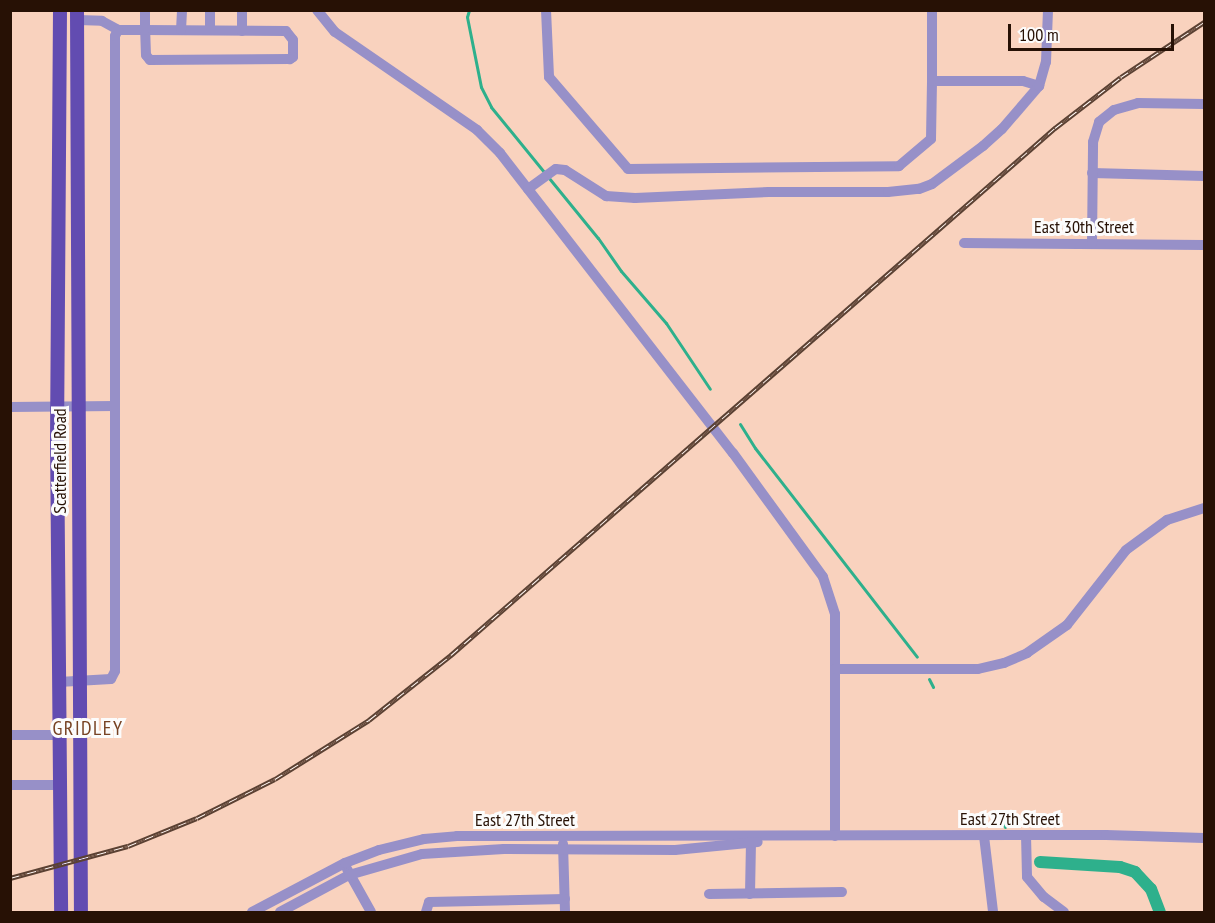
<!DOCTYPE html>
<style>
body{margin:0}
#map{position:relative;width:1215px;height:923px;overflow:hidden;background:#f9d2be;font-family:"PT Sans Narrow",sans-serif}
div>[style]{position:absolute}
.stream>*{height:3px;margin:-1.5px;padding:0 1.5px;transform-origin:1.5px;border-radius:1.5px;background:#2eb08c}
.canal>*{height:12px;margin:-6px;padding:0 6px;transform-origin:6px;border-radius:6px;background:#2eb08c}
.minor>*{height:10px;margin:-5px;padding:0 5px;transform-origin:5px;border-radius:5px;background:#9790c8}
.major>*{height:14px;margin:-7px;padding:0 7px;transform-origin:7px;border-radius:7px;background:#624cb1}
.rail>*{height:5px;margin-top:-2.5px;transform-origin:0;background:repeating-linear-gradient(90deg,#fcfcfc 0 9px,#5b4133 0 18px);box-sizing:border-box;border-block:2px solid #5b4133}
span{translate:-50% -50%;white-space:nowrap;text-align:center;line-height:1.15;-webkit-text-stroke:6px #fcfcfc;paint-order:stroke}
.street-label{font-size:18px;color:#271105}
.neighbourhood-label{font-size:20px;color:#784324;letter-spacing:1.5px}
.frame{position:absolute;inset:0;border:12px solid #271105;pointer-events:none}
.scale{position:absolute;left:1008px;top:24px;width:166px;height:27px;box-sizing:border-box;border:3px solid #271105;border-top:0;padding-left:8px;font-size:18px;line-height:21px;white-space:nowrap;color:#271105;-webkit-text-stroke:4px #fcfcfc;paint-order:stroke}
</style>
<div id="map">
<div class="stream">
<div style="left:469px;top:10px;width:7px;rotate:106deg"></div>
<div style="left:467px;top:17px;width:71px;rotate:78.7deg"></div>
<div style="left:481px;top:87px;width:22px;rotate:63deg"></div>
<div style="left:491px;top:107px;width:169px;rotate:50.8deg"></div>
<div style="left:598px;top:238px;width:40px;rotate:55.1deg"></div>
<div style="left:621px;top:271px;width:69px;rotate:49.1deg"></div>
<div style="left:666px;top:323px;width:79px;rotate:56.3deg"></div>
<div style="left:740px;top:424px;width:28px;rotate:58deg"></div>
<div style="left:755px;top:448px;width:264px;rotate:52.2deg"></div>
<div style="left:929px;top:679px;width:9px;rotate:63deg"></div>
<div style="left:1001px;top:820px;width:8px;rotate:60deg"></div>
</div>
<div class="canal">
<div style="left:1040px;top:862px;width:80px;rotate:3.6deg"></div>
<div style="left:1120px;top:867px;width:16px;rotate:18deg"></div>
<div style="left:1135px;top:872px;width:23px;rotate:47deg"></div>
<div style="left:1151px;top:889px;width:25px;rotate:69deg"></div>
</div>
<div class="minor">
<div style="left:210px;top:10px;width:20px;rotate:90deg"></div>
<div style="left:317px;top:10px;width:28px;rotate:51deg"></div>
<div style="left:335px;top:32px;width:173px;rotate:34.6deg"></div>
<div style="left:477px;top:130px;width:33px;rotate:45deg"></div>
<div style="left:500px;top:153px;width:380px;rotate:52.2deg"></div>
<div style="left:733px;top:453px;width:153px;rotate:54deg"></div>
<div style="left:823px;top:577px;width:39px;rotate:72deg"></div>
<div style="left:835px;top:614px;width:222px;rotate:90deg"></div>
<div style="left:546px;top:10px;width:67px;rotate:87.4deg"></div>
<div style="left:549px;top:77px;width:121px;rotate:49.3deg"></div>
<div style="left:628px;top:169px;width:271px;rotate:-0.6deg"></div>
<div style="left:899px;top:166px;width:42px;rotate:-40.2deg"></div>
<div style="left:931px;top:139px;width:58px;rotate:-89deg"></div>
<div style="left:932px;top:81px;width:91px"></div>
<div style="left:1023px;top:81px;width:17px;rotate:17deg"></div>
<div style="left:932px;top:10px;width:71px;rotate:90deg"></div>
<div style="left:78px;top:20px;width:24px;rotate:2deg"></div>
<div style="left:102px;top:21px;width:18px;rotate:29deg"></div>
<div style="left:118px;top:30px;width:27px"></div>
<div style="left:145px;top:30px;width:141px;rotate:0.4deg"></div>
<div style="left:286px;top:31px;width:11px;rotate:52deg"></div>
<div style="left:293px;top:40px;width:17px;rotate:90deg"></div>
<div style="left:293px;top:57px;width:4px;rotate:146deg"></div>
<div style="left:290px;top:59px;width:140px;rotate:179.6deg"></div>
<div style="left:150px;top:60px;width:6px;rotate:-129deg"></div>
<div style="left:146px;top:55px;width:25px;rotate:-92deg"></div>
<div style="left:145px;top:30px;width:20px;rotate:-90deg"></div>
<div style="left:181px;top:30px;width:20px;rotate:-87deg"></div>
<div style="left:242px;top:31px;width:21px;rotate:-90deg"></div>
<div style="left:1092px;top:173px;width:112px;rotate:1.5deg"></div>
<div style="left:528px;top:189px;width:34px;rotate:-36deg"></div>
<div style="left:556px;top:169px;width:9px;rotate:6deg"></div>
<div style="left:565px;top:170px;width:49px;rotate:32.4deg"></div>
<div style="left:606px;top:196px;width:29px;rotate:4deg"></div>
<div style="left:635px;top:198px;width:134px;rotate:-2.6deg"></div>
<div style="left:769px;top:192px;width:119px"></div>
<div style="left:888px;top:192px;width:31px;rotate:-6deg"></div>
<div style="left:919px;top:189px;width:14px;rotate:-21deg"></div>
<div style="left:932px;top:184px;width:64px;rotate:-36.7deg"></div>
<div style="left:983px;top:146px;width:25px;rotate:-42deg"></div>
<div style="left:1002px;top:129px;width:57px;rotate:-49.3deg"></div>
<div style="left:1039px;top:86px;width:25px;rotate:-74deg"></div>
<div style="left:1046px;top:62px;width:52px;rotate:-87.8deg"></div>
<div style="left:964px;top:243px;width:240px;rotate:0.5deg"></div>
<div style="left:1092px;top:244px;width:102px;rotate:-89.4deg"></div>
<div style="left:1093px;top:142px;width:21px;rotate:-73deg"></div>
<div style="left:1099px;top:122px;width:19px;rotate:-39deg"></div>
<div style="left:1114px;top:110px;width:25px;rotate:-16deg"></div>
<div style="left:1138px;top:103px;width:66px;rotate:0.9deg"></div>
<div style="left:10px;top:407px;width:105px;rotate:-0.5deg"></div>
<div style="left:835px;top:669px;width:143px"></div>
<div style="left:978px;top:669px;width:27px;rotate:-13deg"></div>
<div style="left:1004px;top:663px;width:25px;rotate:-23deg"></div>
<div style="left:1027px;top:653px;width:49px;rotate:-35deg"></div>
<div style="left:1067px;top:625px;width:95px;rotate:-51.8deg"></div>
<div style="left:1126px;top:550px;width:51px;rotate:-36.2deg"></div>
<div style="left:1167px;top:520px;width:39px;rotate:-18deg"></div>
<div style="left:59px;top:682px;width:52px;rotate:-3.3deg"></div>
<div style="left:111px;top:679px;width:9px;rotate:-63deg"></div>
<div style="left:115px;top:671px;width:635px;rotate:-90deg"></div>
<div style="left:115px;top:36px;width:7px;rotate:-63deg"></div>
<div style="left:10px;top:735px;width:49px"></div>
<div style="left:10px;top:785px;width:50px"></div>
<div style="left:1026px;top:835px;width:42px;rotate:88.6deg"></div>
<div style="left:1027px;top:877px;width:26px;rotate:50deg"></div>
<div style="left:1044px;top:897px;width:25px;rotate:37deg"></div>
<div style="left:984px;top:836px;width:77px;rotate:83.2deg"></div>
<div style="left:563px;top:844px;width:68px;rotate:88.3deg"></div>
<div style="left:347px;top:869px;width:49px;rotate:60.8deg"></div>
<div style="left:709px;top:894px;width:133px;rotate:-0.9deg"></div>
<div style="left:750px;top:894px;width:51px;rotate:-88.9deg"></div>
<div style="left:252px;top:912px;width:105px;rotate:-27.8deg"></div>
<div style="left:345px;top:863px;width:36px;rotate:-21deg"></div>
<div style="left:379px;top:850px;width:46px;rotate:-13.7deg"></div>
<div style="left:424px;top:839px;width:33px;rotate:-5deg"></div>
<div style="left:457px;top:836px;width:649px;rotate:-0.09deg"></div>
<div style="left:1106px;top:835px;width:98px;rotate:1.8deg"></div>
<div style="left:280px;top:912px;width:78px;rotate:-28.2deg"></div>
<div style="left:349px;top:875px;width:76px;rotate:-16deg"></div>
<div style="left:422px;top:854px;width:82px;rotate:-3.5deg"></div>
<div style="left:504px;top:849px;width:171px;rotate:0.3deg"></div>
<div style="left:675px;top:850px;width:83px;rotate:-5.5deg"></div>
<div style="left:426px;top:912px;width:10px;rotate:-73deg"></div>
<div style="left:429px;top:902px;width:136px;rotate:-1.3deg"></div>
</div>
<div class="major">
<div style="left:60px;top:10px;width:428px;rotate:90.4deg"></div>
<div style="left:57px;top:438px;width:474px;rotate:89.5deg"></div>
<div style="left:77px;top:10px;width:902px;rotate:89.75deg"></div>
</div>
<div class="rail">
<div style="left:10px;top:878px;width:122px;rotate:-15.2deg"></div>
<div style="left:128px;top:846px;width:74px;rotate:-22.1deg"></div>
<div style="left:197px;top:818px;width:87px;rotate:-26.6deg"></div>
<div style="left:275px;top:779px;width:111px;rotate:-32.1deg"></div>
<div style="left:369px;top:720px;width:105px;rotate:-38.4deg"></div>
<div style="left:451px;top:655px;width:802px;rotate:-41.11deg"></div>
<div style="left:1055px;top:128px;width:83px;rotate:-37.7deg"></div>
<div style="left:1121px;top:77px;width:100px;rotate:-33.5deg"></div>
</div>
<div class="street-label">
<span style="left:1084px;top:227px">East 30th Street</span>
<span style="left:60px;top:461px;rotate:-90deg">Scatterfield Road</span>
<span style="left:1010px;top:819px">East 27th Street</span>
<span style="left:525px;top:820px">East 27th Street</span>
</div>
<div class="neighbourhood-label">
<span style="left:88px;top:728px">GRIDLEY</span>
</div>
<div class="frame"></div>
<div class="scale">100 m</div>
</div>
